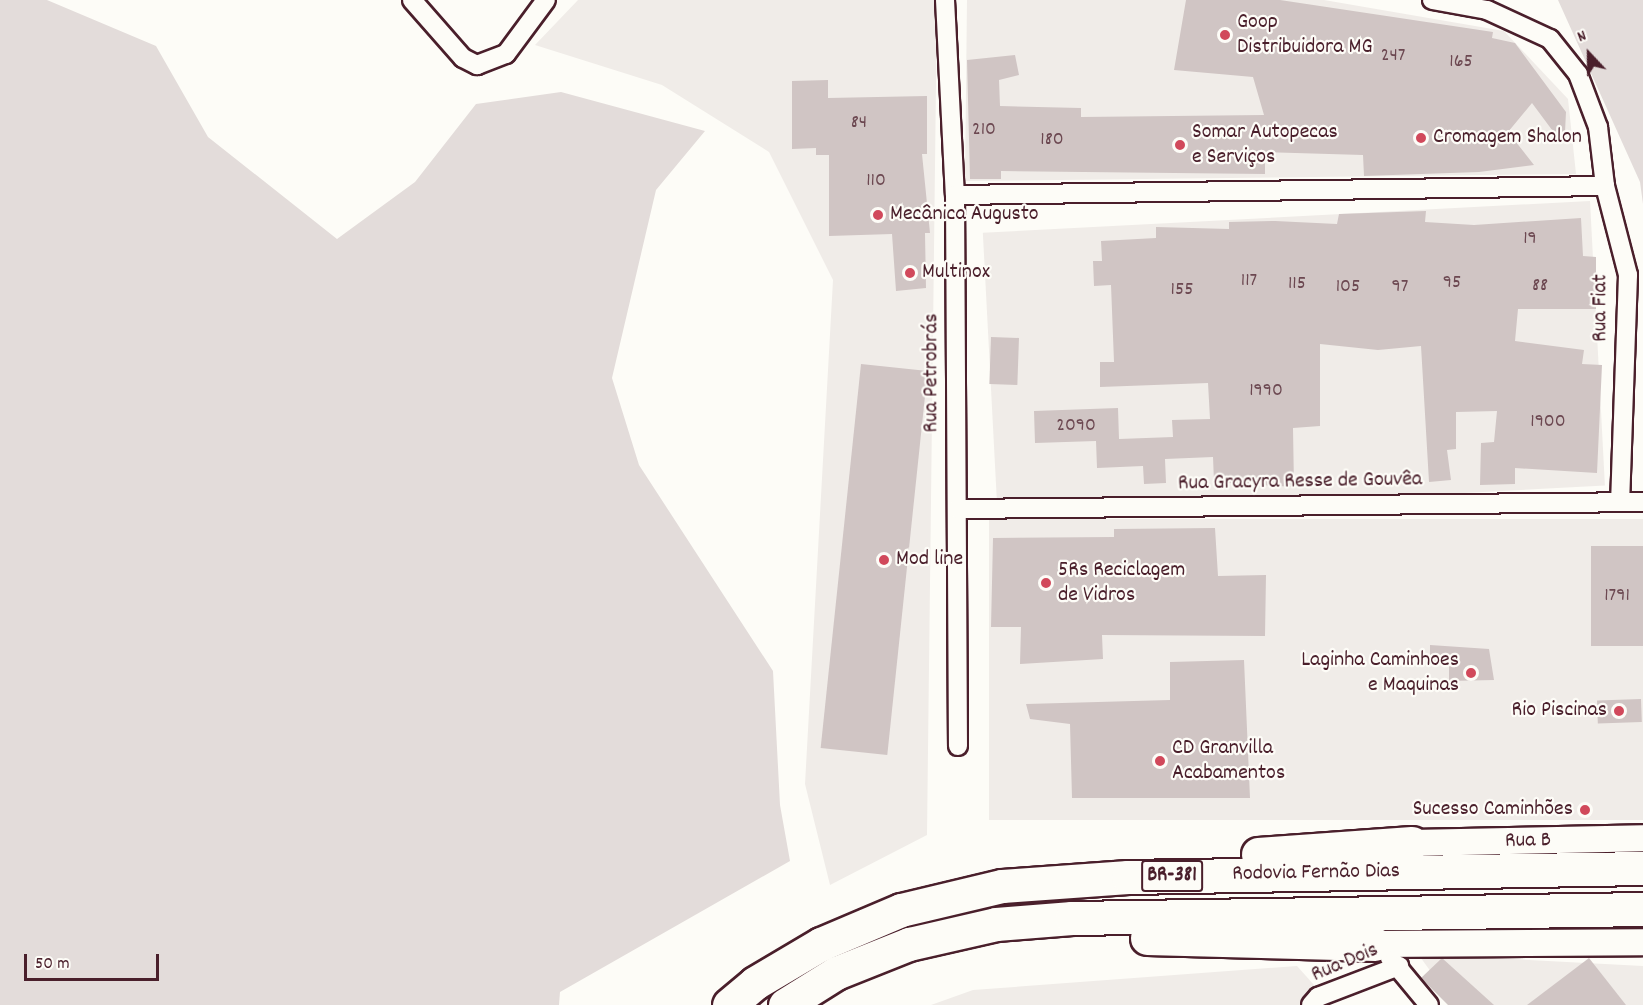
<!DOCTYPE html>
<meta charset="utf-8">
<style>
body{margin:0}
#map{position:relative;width:1643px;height:1005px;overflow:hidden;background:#fdfcf7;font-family:Dekko,sans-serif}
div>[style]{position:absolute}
.built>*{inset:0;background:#f0ece8;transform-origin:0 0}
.green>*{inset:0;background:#e3dcda}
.building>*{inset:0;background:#d0c5c4;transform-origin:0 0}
.roads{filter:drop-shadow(2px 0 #4a1f2b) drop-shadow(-2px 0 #4a1f2b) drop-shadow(0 2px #4a1f2b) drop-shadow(0 -2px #4a1f2b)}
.street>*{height:18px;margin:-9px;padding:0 9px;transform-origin:9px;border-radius:9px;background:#fdfcf7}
.secondary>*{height:26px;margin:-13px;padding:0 13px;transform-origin:13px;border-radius:13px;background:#fdfcf7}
.highway>*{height:33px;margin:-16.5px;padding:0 16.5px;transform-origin:16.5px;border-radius:16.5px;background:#fdfcf7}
.dots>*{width:16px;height:16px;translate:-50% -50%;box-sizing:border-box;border:3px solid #fdfcf7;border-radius:50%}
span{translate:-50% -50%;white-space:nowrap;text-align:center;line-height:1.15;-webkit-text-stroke:4.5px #fdfcf7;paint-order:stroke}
.number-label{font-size:20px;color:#6c4851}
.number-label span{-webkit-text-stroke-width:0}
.shield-label span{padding:2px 4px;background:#fdfcf7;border:2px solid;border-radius:4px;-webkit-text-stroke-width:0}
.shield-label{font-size:21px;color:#4a1f2b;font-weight:700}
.poi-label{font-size:22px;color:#4a1f2b}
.left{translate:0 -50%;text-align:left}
.right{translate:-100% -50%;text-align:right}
.street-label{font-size:22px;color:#4a1f2b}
.north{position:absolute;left:1559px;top:24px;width:60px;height:60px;-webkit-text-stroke:4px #fdfcf7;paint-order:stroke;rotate:338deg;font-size:16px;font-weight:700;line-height:24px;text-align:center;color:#4a1f2b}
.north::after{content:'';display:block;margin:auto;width:21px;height:27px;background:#4a1f2b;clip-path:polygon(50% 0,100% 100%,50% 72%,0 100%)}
.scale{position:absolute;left:24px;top:954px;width:135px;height:27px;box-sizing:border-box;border:3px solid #4a1f2b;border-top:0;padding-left:8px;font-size:18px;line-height:21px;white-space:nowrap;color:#4a1f2b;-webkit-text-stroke:4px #fdfcf7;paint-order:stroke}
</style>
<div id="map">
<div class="built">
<div style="clip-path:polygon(578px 0,937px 0,927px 835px,830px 885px,805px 784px,833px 280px,769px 152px,662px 85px,535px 45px)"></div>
<div style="clip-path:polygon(967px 0,1324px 0,1504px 31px,1568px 99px,1576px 174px,965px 181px)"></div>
<div style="left:1590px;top:201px;width:285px;height:608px;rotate:87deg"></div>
<div style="left:1643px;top:519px;width:301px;height:654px;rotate:90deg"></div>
<div style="clip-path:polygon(1418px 954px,1643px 966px,1643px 1005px,1455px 1005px)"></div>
<div style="clip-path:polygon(1297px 966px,1332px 1005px,931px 1005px,973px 990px)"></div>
</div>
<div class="green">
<div style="clip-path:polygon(0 0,47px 0,156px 46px,208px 137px,337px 239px,415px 182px,476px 104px,561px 92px,705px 131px,656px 190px,612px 378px,639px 465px,773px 671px,780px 805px,790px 861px,560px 992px,559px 1005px,0 1005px)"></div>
<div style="clip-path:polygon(1558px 0,1643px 0,1643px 204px,1640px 182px)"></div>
</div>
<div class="building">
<div style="clip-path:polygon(1186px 0,1280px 0,1493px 32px,1492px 38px,1515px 43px,1566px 112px,1565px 132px,1555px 134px,1532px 103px,1508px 132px,1534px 165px,1479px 172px,1364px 176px,1363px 155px,1265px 152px,1265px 174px,1001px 171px,1001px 179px,970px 179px,967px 60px,1015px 55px,1019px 75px,999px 80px,1000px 106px,1081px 108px,1081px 117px,1264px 115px,1253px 77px,1174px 70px)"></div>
<div style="clip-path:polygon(828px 80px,828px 98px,927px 96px,927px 154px,922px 154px,930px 233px,925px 233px,926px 288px,896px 291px,892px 234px,829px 236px,829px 155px,816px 155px,816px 148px,792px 149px,792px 81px)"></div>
<div style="clip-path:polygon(1426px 211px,1425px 222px,1474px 225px,1581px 218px,1583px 256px,1596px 257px,1596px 309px,1518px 309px,1515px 341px,1584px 350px,1582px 364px,1602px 365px,1597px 473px,1515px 468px,1515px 484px,1480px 485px,1481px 443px,1494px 442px,1497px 411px,1456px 412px,1456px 449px,1447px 450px,1451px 480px,1429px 482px,1421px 346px,1378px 350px,1320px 344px,1320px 426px,1293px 428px,1294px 487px,1214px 482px,1213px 457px,1165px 459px,1166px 483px,1144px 484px,1143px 466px,1097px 468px,1096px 441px,1035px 443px,1034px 411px,1118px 408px,1119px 439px,1173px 437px,1172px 420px,1210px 419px,1208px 383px,1100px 387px,1100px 362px,1114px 362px,1111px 285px,1094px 286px,1093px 261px,1102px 261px,1101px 241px,1156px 238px,1156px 227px,1229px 229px,1229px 222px,1275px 221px,1337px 224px,1339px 214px)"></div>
<div style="left:991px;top:337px;width:28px;height:47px;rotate:2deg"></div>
<div style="left:861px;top:364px;width:67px;height:386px;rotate:6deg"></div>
<div style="clip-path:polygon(1215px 528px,1218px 576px,1266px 575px,1265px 636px,1102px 635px,1103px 659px,1020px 664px,1021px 627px,991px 627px,993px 538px,1114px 537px,1114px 529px)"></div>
<div style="left:1643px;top:546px;width:100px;height:52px;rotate:90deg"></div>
<div style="clip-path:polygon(1430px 645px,1489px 649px,1494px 680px,1449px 681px,1449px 665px,1430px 665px)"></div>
<div style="clip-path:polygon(1244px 660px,1250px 798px,1072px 798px,1070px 724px,1030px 719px,1026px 704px,1170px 700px,1170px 662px)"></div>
<div style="left:1641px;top:699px;width:23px;height:44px;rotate:88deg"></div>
<div style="clip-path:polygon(1442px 958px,1494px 1005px,1448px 1005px,1421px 978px)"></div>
<div style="clip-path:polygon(1589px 958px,1626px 1005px,1527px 1005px)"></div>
</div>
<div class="roads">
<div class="street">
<div style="left:412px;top:0;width:77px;rotate:48.7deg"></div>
<div style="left:463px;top:58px;width:16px;rotate:27deg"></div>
<div style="left:477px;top:65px;width:31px;rotate:-21deg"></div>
<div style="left:506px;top:54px;width:67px;rotate:-53.5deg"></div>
<div style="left:945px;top:0;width:195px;rotate:87.1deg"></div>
<div style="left:955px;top:195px;width:551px;rotate:89.69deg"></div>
<div style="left:1432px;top:0;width:56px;rotate:10.3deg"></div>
<div style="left:1487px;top:10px;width:69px;rotate:24.7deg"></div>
<div style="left:1550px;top:39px;width:45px;rotate:51.3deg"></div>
<div style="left:1578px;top:74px;width:57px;rotate:69.3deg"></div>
<div style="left:1598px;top:127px;width:59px;rotate:83.2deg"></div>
<div style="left:1605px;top:186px;width:92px;rotate:75.5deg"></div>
<div style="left:1628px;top:275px;width:227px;rotate:92deg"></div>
<div style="left:955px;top:195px;width:650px;rotate:-0.79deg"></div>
<div style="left:957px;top:509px;width:686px;rotate:-0.58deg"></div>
<div style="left:1390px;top:958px;width:61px;rotate:50.3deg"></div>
<div style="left:1311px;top:1005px;width:11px;rotate:-49deg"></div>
<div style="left:1318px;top:997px;width:87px;rotate:-20.9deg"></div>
</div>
<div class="secondary">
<div style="left:1412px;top:843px;width:231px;rotate:-1.2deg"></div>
<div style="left:1375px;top:944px;width:268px;rotate:-0.4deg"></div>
</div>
<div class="highway">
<div style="left:1258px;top:854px;width:154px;rotate:-4.1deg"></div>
<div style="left:1147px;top:938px;width:228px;rotate:1.5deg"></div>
<div style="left:729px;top:1005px;width:34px;rotate:-40deg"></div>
<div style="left:755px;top:983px;width:77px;rotate:-30.6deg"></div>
<div style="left:821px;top:944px;width:87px;rotate:-23deg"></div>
<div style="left:901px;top:910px;width:104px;rotate:-13.4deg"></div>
<div style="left:1002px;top:886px;width:126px;rotate:-4.1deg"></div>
<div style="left:1128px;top:877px;width:515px;rotate:-1deg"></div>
<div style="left:785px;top:1005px;width:60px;rotate:-32.1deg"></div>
<div style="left:836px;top:973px;width:79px;rotate:-21.7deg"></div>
<div style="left:909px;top:944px;width:89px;rotate:-12.9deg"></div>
<div style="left:996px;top:924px;width:76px;rotate:-4.5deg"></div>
<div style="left:1072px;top:918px;width:571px;rotate:-0.9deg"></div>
</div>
</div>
<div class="dots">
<div style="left:1225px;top:35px;background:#d1495b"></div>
<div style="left:1421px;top:138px;background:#d1495b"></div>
<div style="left:1180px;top:145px;background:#d1495b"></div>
<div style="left:878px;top:215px;background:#d1495b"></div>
<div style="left:910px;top:273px;background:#d1495b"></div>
<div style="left:884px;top:560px;background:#d1495b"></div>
<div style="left:1046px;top:583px;background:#d1495b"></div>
<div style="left:1471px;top:673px;background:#d1495b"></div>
<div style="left:1619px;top:711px;background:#d1495b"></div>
<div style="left:1160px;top:761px;background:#d1495b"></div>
<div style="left:1585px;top:810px;background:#d1495b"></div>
</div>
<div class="number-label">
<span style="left:1393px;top:56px">247</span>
<span style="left:1461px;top:62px">165</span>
<span style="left:859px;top:123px">84</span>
<span style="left:984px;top:130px">210</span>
<span style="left:1052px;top:140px">180</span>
<span style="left:876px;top:181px">110</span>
<span style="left:1530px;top:239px">19</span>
<span style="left:1249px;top:281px">117</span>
<span style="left:1452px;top:283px">95</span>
<span style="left:1297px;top:284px">115</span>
<span style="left:1540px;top:286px">88</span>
<span style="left:1348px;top:287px">105</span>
<span style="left:1400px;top:287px">97</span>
<span style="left:1182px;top:290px">155</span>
<span style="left:1266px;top:391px">1990</span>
<span style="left:1548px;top:422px">1900</span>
<span style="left:1076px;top:426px">2090</span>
<span style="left:1617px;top:596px">1791</span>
</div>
<div class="shield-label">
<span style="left:1172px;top:876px">BR-381</span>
</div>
<div class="poi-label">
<span class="left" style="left:1237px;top:35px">Goop<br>Distribuidora MG</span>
<span class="left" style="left:1192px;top:145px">Somar Autopecas<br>e Serviços</span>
<span class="left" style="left:1433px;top:138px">Cromagem Shalon</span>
<span class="left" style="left:890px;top:215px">Mecânica Augusto</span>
<span class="left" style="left:922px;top:273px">Multinox</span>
<span class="left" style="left:896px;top:560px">Mod line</span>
<span class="left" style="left:1058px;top:583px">5Rs Reciclagem<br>de Vidros</span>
<span class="right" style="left:1459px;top:673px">Laginha Caminhoes<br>e Maquinas</span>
<span class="right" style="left:1607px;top:711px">Rio Piscinas</span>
<span class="left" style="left:1172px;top:761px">CD Granvilla<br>Acabamentos</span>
<span class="right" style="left:1573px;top:810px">Sucesso Caminhões</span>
</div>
<div class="street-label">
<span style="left:1601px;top:308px;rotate:-90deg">Rua Fiat</span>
<span style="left:932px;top:373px;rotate:-90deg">Rua Petrobrás</span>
<span style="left:1300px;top:482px;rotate:-1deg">Rua Gracyra Resse de Gouvêa</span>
<span style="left:1528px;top:841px;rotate:-1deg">Rua B</span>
<span style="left:1316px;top:873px;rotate:-1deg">Rodovia Fernão Dias</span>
<span style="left:1345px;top:963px;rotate:-23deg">Rua Dois</span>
</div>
<div class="north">N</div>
<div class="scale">50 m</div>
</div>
